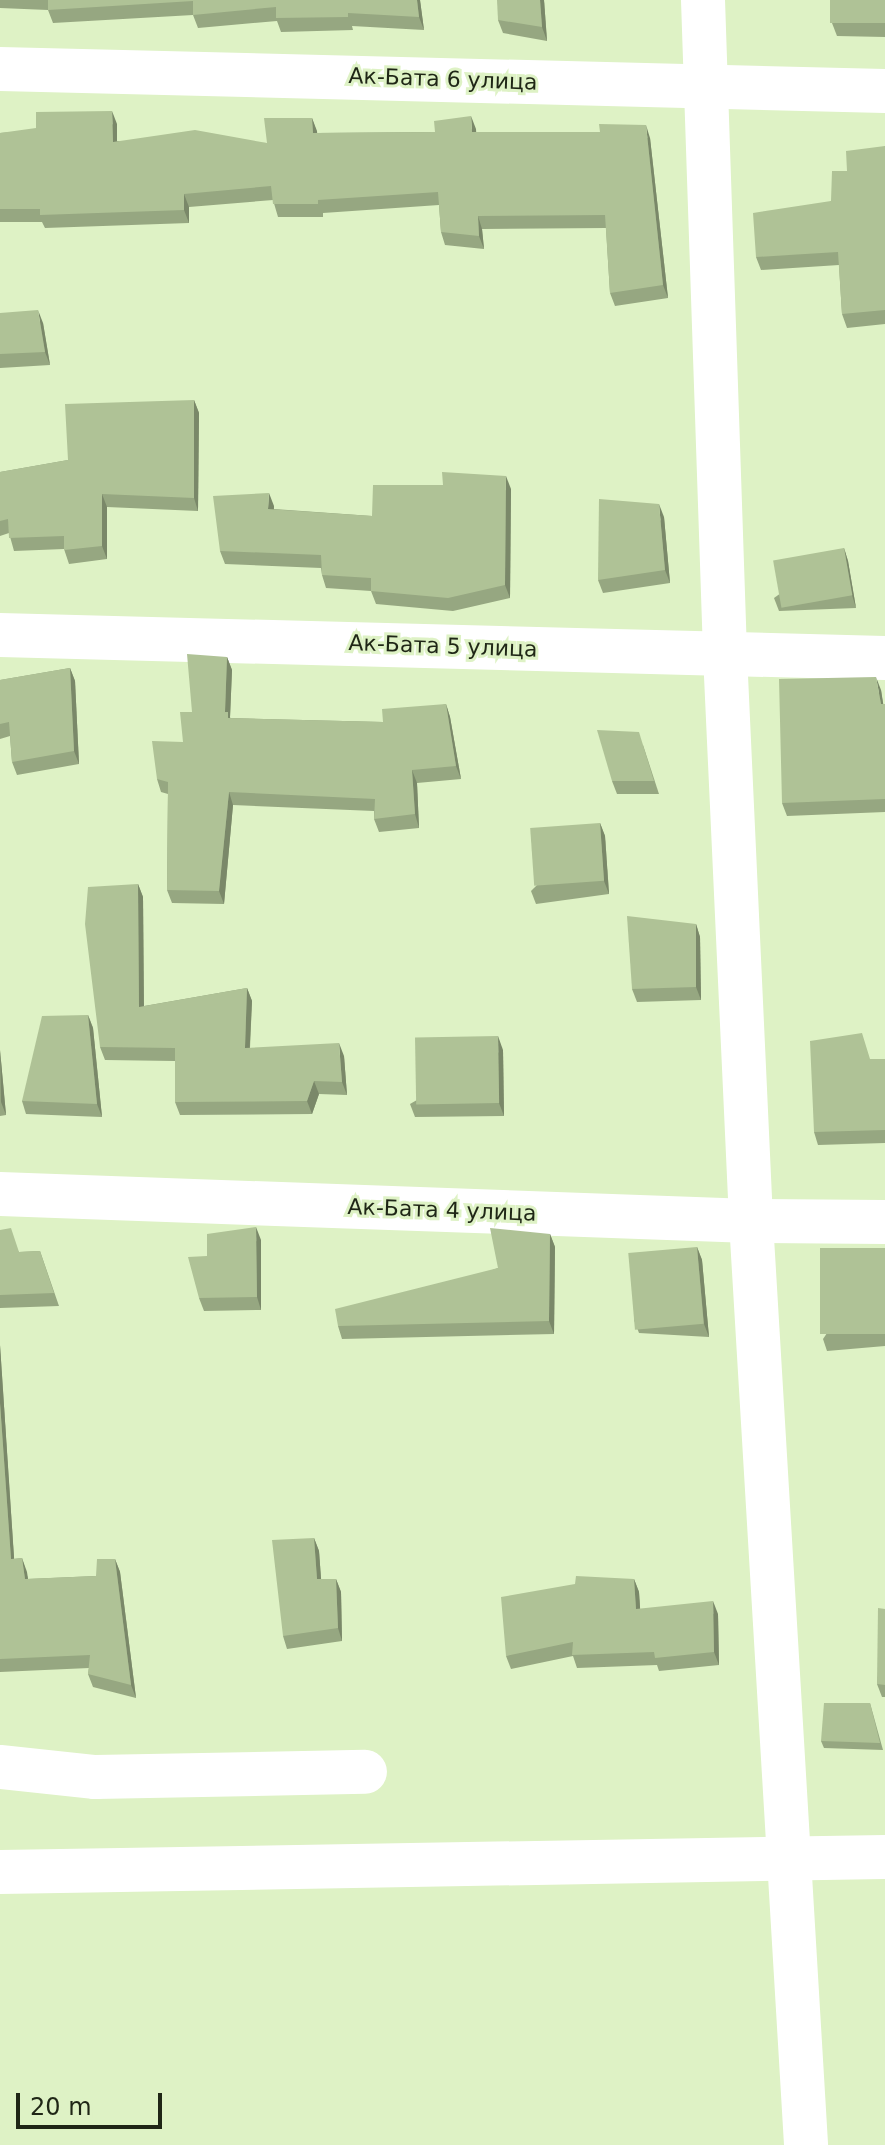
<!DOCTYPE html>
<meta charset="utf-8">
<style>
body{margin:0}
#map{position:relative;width:885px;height:2145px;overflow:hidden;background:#def2c5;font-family:"DejaVu Sans",sans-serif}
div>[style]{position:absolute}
.street>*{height:44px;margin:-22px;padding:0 22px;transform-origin:22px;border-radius:22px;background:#fff}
.wall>*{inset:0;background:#96a781}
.shaded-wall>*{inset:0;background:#7a8869}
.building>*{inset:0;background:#afc296;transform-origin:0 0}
span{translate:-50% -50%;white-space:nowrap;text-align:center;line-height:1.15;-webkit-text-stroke:6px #def2c5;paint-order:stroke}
.street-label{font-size:22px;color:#1f2616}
.scale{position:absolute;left:16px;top:2093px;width:146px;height:36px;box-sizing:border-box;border:4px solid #1f2616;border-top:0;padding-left:10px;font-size:24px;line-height:28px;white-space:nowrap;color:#1f2616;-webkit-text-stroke:6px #def2c5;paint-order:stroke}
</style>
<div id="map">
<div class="street">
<div style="left:703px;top:0;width:654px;rotate:88.07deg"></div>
<div style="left:725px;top:654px;width:568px;rotate:87.37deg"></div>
<div style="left:751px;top:1221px;width:926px;rotate:86.59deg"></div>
<div style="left:0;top:69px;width:885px;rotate:1.42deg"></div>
<div style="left:0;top:635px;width:885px;rotate:1.49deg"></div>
<div style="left:0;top:1194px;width:751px;rotate:2.06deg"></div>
<div style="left:751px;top:1221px;width:134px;rotate:0.4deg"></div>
<div style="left:0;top:1767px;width:96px;rotate:6deg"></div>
<div style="left:95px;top:1777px;width:270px;rotate:-1.1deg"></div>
<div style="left:0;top:1872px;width:885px;rotate:-0.97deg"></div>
</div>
<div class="wall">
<div style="clip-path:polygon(0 0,420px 0,424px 30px,352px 26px,353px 30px,281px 32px,277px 21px,198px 28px,193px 15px,53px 23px,48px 10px,0 8px)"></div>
<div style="clip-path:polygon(544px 0,547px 41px,503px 33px,498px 20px)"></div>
<div style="clip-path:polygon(885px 0,885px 37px,837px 36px,832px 23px)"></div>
<div style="clip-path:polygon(312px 118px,317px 133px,435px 132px,476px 129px,476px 132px,650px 138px,668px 298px,615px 306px,610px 293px,606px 228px,482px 229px,484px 249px,445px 245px,441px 232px,439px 205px,323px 213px,323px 217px,278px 217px,273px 200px,189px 207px,189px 223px,45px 228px,42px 222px,0 222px,0 133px,117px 124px,117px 141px,267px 143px)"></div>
<div style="clip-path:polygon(885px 146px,885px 324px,847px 328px,842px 314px,839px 265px,761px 270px,756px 257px,831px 201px,847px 171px)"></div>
<div style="clip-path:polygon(0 313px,43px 323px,50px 365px,0 368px)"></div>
<div style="clip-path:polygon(194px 400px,199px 413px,198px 511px,107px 507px,107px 559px,69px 564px,64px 549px,14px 551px,9px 533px,0 536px,0 472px,68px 460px)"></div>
<div style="clip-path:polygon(511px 489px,510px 598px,453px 611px,376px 604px,371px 591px,326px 588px,322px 575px,321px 568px,225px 564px,220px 551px,274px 506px,274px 509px,372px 516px)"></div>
<div style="clip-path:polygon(664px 517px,670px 583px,603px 593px,598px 580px)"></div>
<div style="clip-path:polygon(844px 548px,848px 561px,856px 608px,779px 611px,774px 598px)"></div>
<div style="clip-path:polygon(227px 657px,232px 670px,230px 718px,383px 722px,446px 704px,450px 717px,461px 779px,417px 783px,419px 828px,379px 832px,374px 819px,374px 811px,233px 805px,224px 904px,172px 903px,167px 890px,168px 794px,161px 792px,157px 779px,183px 742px,192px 712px)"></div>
<div style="clip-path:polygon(70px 668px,75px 681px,79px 764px,17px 775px,12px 762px,10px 736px,0 739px,0 680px)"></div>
<div style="clip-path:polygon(881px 690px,883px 704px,885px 704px,885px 812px,787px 816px,782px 803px)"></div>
<div style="clip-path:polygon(643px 745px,659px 794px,617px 794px,612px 781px)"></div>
<div style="clip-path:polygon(600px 823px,605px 836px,609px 894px,536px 904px,531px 891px)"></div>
<div style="clip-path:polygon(138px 884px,143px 897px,144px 1006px,247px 988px,252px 1001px,250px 1048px,344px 1056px,347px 1095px,319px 1094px,312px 1114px,180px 1115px,175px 1102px,175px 1061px,105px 1060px,100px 1047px)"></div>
<div style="clip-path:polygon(696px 924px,700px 937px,701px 1000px,637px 1002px,632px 989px)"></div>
<div style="clip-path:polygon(88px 1015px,93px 1028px,102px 1117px,26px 1114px,22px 1101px)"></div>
<div style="clip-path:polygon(0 1050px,6px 1115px,0 1116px)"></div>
<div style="clip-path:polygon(503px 1050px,504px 1116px,415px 1117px,410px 1104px)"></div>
<div style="clip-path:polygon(870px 1059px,885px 1059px,885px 1143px,818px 1145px,814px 1132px)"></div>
<div style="clip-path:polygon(0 1230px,19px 1252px,40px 1251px,59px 1306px,0 1308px)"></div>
<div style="clip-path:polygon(550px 1234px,555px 1247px,554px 1334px,342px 1339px,338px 1326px,498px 1268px)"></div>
<div style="clip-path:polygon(261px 1240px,261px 1310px,204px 1311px,199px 1298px,207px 1256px)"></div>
<div style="clip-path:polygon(697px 1247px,702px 1260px,709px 1337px,639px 1333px,634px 1320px)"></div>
<div style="clip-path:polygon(885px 1248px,885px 1346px,827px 1351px,823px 1339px)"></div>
<div style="clip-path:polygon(0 1345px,14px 1559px,22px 1558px,28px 1579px,96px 1576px,115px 1559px,120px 1572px,136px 1698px,93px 1687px,88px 1674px,89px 1668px,0 1672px)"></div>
<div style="clip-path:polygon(314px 1538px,319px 1551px,321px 1579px,336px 1579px,341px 1592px,342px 1641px,287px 1649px,283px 1636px)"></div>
<div style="clip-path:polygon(634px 1579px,639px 1592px,640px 1609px,718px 1614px,719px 1665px,659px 1671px,657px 1665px,577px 1668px,573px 1656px,511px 1669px,506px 1656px)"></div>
<div style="clip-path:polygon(885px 1609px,885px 1697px,882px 1697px,877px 1684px)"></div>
<div style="clip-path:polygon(870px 1703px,883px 1750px,824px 1748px,821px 1741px)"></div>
</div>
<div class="shaded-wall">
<div style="clip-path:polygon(417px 0,420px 0,424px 30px,419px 17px)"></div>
<div style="clip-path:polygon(540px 0,544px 0,547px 41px,542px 27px)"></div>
<div style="clip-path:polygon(112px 111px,117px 124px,117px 155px,113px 142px)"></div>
<div style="clip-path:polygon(471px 116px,476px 129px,477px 145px,472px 132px)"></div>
<div style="clip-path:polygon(312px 118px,317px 131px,318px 146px,313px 133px)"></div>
<div style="clip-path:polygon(646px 125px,650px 138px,668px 298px,663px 285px)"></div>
<div style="clip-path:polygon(184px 194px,189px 207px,189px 223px,184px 210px)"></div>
<div style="clip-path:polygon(478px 216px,482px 229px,484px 249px,479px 236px)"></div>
<div style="clip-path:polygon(38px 310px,43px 323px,50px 365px,45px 352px)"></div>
<div style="clip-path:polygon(194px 400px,199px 413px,198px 511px,194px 498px)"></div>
<div style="clip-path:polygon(506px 476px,511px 489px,510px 598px,505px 585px)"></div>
<div style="clip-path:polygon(269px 493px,274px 506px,273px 522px,268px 509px)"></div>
<div style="clip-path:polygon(102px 494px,107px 507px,107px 559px,102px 546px)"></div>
<div style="clip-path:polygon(659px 504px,664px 517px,670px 583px,665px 570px)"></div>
<div style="clip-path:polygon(844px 548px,848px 561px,856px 608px,852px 595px)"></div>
<div style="clip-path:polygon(227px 657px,232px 670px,230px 717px,233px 726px,225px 712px)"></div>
<div style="clip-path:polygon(70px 668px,75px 681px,79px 764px,74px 751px)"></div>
<div style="clip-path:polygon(876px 677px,881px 690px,885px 715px,881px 704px)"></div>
<div style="clip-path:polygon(446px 704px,450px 717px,461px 779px,456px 766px)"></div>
<div style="clip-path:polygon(412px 770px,417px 783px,419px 828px,415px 814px)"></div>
<div style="clip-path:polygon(229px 792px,233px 805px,224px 904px,219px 891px)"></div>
<div style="clip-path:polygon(600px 823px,605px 836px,609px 894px,604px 881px)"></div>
<div style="clip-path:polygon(138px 884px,143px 897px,144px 1020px,139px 1007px)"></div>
<div style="clip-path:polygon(696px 924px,700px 937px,701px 1000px,696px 987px)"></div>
<div style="clip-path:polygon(247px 988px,252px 1001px,249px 1061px,245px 1048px)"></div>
<div style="clip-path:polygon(88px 1015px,93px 1028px,102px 1117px,97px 1104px)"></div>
<div style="clip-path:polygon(498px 1036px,503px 1050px,504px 1116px,499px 1103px)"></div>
<div style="clip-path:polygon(339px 1043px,344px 1056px,347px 1095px,342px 1082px)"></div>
<div style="clip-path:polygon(0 1050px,6px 1115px,1px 1102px)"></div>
<div style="clip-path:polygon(314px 1081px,319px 1094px,312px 1114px,307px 1101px)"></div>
<div style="clip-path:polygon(256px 1227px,261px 1240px,261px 1310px,257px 1297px)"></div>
<div style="clip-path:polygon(550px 1234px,555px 1247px,554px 1334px,549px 1321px)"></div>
<div style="clip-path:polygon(697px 1247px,702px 1260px,709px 1337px,704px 1324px)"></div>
<div style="clip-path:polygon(0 1345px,15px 1572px,11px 1559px,0 1403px)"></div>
<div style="clip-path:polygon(314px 1538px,319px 1551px,322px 1592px,317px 1579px)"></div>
<div style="clip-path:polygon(22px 1558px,27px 1572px,30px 1592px,25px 1579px)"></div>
<div style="clip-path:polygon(115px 1559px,120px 1572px,136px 1698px,131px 1685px)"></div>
<div style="clip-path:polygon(336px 1579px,341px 1592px,342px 1641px,338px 1628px)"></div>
<div style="clip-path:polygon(634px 1579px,639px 1592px,641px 1622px,636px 1609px)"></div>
<div style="clip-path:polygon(713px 1601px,718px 1614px,719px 1665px,714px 1652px)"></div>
</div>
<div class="building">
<div style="clip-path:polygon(48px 0,417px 0,419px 17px,348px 13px,348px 17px,276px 18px,276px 7px,193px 15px,193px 1px,48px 10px)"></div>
<div style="clip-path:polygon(497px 0,540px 0,542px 27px,498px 20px)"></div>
<div style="left:830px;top:0;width:55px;height:23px"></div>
<div style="clip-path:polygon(112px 111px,113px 142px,195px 130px,267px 143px,264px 118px,312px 118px,313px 133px,435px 132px,434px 121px,471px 116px,472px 132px,600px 132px,599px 124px,646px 125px,663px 285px,610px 293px,605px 215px,478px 216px,479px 236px,441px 232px,438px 192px,318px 200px,318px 204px,273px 204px,271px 186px,184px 194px,184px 210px,40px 215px,40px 209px,0 209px,0 133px,36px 128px,36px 112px)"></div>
<div style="clip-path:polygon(885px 146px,885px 310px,842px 314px,838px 252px,756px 257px,753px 213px,831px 201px,832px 171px,847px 171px,846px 151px)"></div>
<div style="clip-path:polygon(38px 310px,45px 352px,0 354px,0 313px)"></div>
<div style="clip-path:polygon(194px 400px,194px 498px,102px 494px,102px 546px,64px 550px,64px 536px,9px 538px,8px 519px,0 521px,0 472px,68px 460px,65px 404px)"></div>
<div style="clip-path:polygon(442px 472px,506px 476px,505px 585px,448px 598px,371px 591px,371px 578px,322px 575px,321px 555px,220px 551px,213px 496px,269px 493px,268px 509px,372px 516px,373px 485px,443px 485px)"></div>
<div style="clip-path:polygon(599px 499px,659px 504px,665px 570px,598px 580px)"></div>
<div style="left:844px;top:548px;width:48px;height:72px;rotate:80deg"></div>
<div style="clip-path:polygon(187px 654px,227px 657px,225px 712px,228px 712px,228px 718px,383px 722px,382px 709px,446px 704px,456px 766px,412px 770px,415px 814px,374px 819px,375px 799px,229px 792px,219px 891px,167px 890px,168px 782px,157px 779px,152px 741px,183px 742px,180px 712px,192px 712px)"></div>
<div style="clip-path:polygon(70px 668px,74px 751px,12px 762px,9px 722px,0 724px,0 680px)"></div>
<div style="clip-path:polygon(876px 677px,881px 704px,885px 704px,885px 799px,782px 803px,779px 679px)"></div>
<div style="clip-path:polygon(597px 730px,639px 732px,654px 781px,612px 781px)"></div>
<div style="left:600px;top:823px;width:58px;height:70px;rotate:86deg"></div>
<div style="clip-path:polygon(138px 884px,139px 1007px,247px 988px,245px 1048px,339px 1043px,342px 1082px,314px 1081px,307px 1101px,175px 1102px,175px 1048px,100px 1047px,85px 924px,88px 887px)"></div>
<div style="clip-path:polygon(627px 916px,696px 924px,696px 987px,632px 989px)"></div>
<div style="clip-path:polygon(88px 1015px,97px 1104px,22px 1101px,42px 1016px)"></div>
<div style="clip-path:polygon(862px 1033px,870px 1059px,885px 1059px,885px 1130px,814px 1132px,810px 1041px)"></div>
<div style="left:498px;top:1036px;width:67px;height:83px;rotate:89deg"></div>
<div style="clip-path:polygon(256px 1227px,257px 1297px,199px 1298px,188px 1257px,207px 1256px,207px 1234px)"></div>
<div style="clip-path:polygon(11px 1228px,19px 1252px,40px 1251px,54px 1293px,0 1295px,0 1230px)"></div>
<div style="clip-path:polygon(490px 1228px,550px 1234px,549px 1321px,338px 1326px,335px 1309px,498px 1268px)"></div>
<div style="left:697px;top:1247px;width:77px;height:69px;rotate:85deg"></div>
<div style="left:885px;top:1248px;width:86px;height:65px;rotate:90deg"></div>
<div style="clip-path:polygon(0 1403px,11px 1559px,22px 1558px,25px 1579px,96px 1576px,97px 1559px,115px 1559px,131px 1685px,88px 1674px,90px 1655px,0 1659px)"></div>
<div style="clip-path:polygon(314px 1538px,317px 1579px,336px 1579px,338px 1628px,283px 1636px,272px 1540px)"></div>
<div style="clip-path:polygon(576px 1576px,634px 1579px,636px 1609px,713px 1601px,714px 1652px,655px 1658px,654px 1652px,572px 1655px,573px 1642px,506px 1656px,501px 1597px,575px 1584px)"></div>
<div style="clip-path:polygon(878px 1608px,885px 1609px,885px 1685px,877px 1684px)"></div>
<div style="clip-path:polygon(824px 1703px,870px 1703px,880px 1743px,821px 1741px)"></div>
</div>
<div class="street-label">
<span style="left:443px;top:79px;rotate:2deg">Ак-Бата 6 улица</span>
<span style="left:443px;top:646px;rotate:2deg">Ак-Бата 5 улица</span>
<span style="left:442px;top:1210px;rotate:2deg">Ак-Бата 4 улица</span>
</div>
<div class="scale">20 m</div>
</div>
